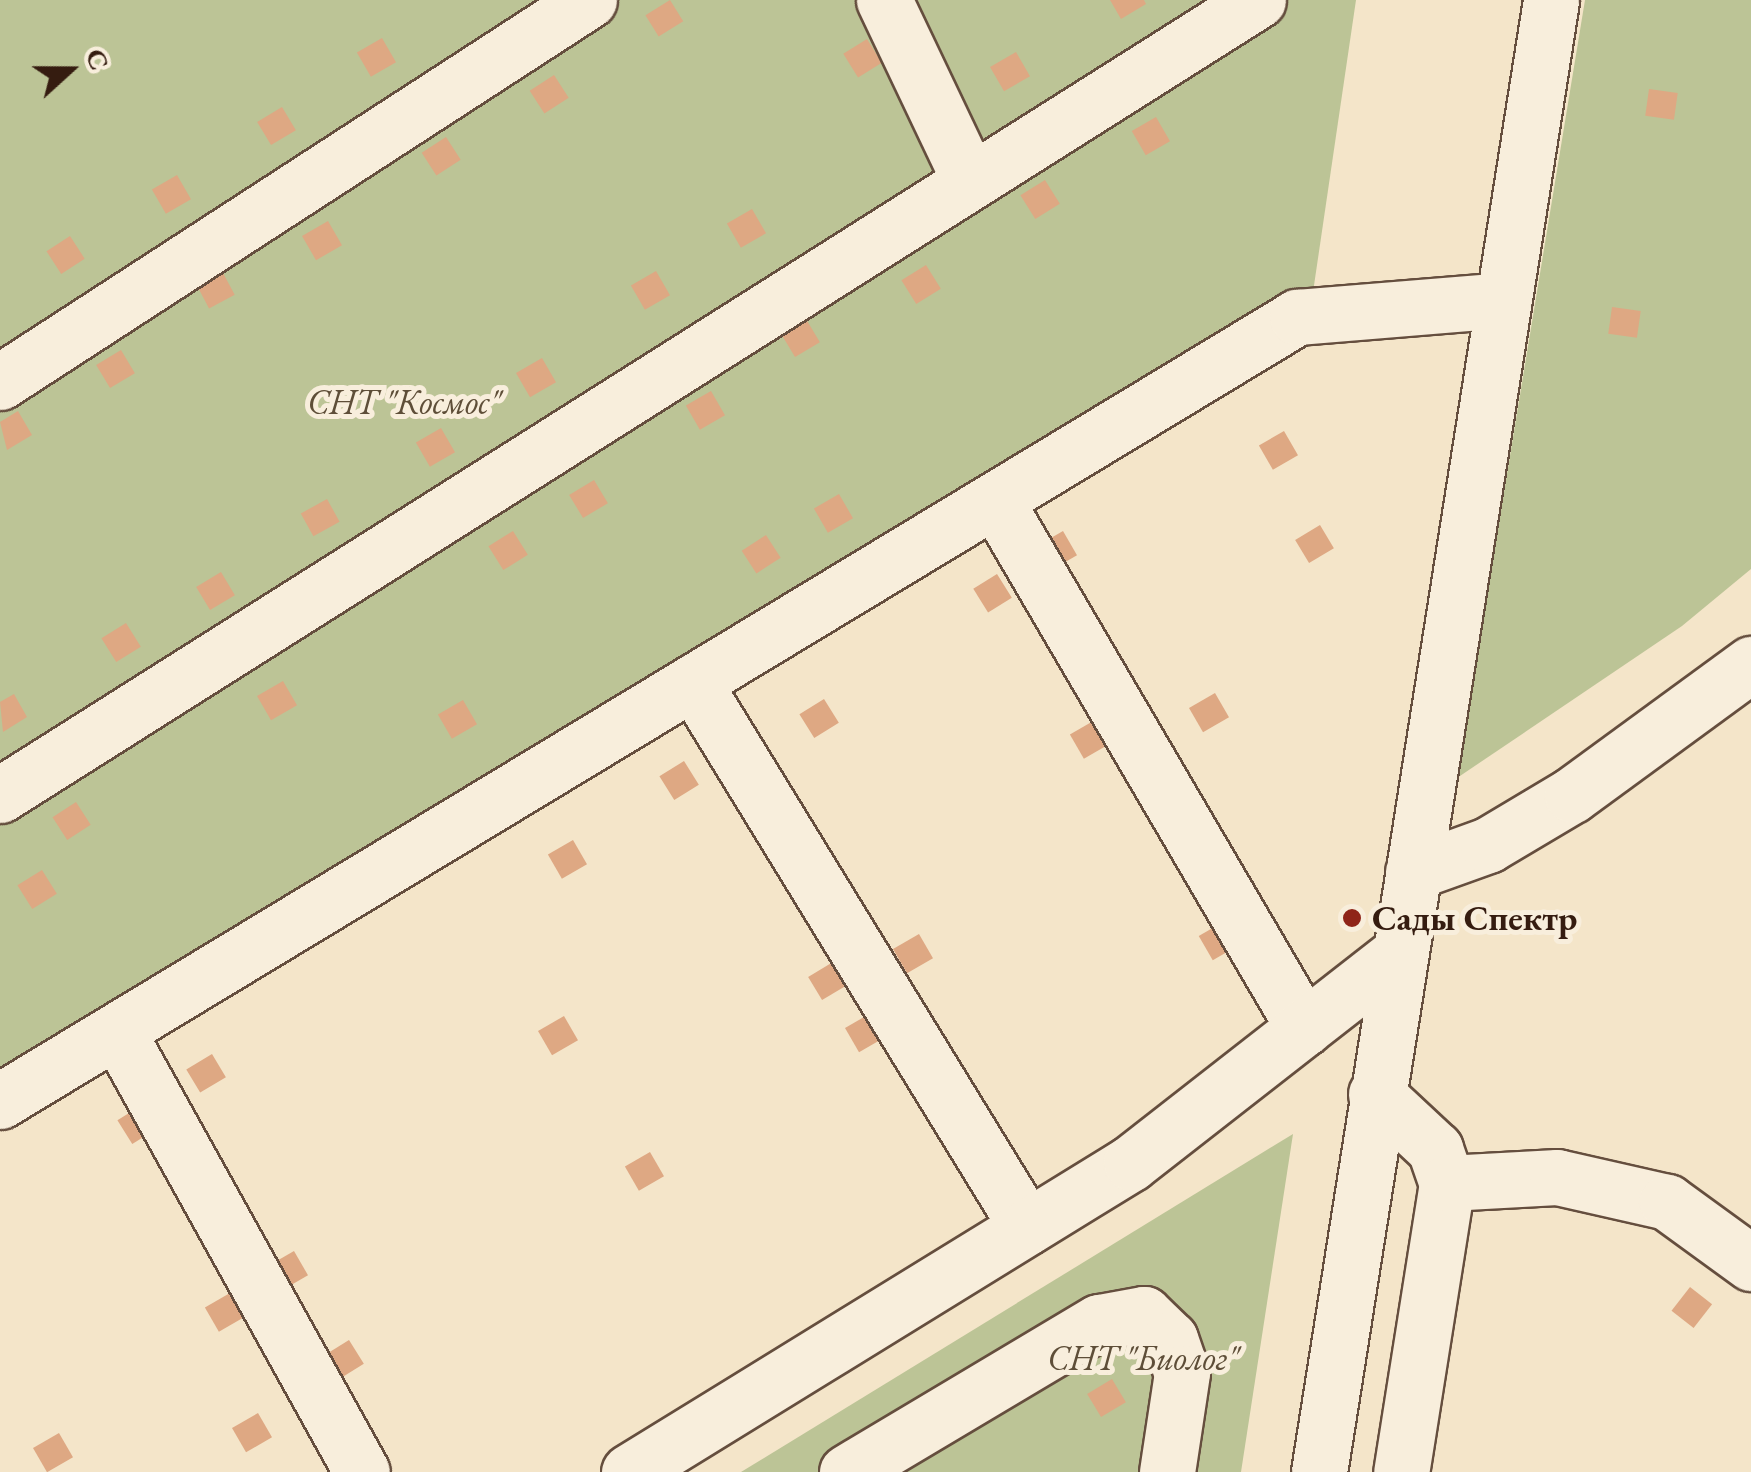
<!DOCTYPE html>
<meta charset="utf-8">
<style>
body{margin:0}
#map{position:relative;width:1751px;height:1472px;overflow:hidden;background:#f4e5c9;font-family:"EB Garamond",serif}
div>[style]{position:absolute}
.green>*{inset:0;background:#bcc496}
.building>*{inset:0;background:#dea883;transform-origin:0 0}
.roads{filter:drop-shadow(2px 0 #654e3e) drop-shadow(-2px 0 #654e3e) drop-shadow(0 2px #654e3e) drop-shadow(0 -2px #654e3e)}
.minor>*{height:55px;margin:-27.5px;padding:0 27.5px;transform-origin:27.5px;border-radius:27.5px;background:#f8eedc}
.dots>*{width:28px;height:28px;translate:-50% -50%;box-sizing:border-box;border:5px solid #f8eedc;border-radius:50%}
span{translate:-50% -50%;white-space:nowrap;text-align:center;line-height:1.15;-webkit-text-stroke:10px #f8eedc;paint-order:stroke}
.park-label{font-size:35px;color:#5e4e38;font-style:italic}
.poi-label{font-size:35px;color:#351c10;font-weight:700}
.left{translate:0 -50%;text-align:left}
.north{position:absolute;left:20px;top:20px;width:100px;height:100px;-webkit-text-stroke:8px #f8eedc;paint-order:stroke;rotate:69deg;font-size:28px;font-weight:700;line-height:40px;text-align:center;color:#351c10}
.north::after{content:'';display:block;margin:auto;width:35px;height:45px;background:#351c10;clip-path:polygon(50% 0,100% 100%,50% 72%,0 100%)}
</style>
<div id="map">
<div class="green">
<div style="clip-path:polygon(0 0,1356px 0,1307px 333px,0 1110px)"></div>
<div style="clip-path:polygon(1585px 0,1751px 0,1751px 569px,1682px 626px,1457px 778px)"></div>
<div style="clip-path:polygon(1293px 1134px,1241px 1472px,741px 1472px)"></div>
</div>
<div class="building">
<div style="left:670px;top:0;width:25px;height:29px;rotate:58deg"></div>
<div style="clip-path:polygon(1110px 0,1144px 0,1146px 4px,1121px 19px)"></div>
<div style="left:382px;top:38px;width:28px;height:29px;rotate:60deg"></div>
<div style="left:867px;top:39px;width:28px;height:28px;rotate:58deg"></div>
<div style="left:1016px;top:52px;width:28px;height:30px;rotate:60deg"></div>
<div style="left:554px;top:75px;width:27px;height:29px;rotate:57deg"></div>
<div style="left:1649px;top:89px;width:29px;height:27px;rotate:8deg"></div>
<div style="left:282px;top:107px;width:27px;height:29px;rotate:59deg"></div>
<div style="left:1156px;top:117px;width:28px;height:28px;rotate:60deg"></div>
<div style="left:446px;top:137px;width:27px;height:29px;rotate:57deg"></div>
<div style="left:177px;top:175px;width:28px;height:29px;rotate:60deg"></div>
<div style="left:1045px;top:180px;width:28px;height:29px;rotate:58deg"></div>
<div style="left:752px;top:209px;width:28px;height:29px;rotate:60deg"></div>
<div style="left:328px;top:221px;width:28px;height:30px;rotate:60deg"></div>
<div style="left:70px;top:236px;width:27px;height:28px;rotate:57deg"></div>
<div style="left:926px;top:265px;width:28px;height:29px;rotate:58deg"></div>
<div style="left:222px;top:271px;width:27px;height:29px;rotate:62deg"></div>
<div style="left:656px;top:271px;width:28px;height:29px;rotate:60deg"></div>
<div style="left:1612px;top:307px;width:29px;height:27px;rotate:8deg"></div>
<div style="left:806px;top:319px;width:27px;height:29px;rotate:59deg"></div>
<div style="left:121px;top:350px;width:27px;height:29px;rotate:59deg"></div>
<div style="left:542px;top:358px;width:28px;height:30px;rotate:60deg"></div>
<div style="left:711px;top:391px;width:28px;height:29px;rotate:60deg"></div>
<div style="clip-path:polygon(18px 411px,32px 435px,7px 450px,0 422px)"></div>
<div style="left:441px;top:428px;width:28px;height:29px;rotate:60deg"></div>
<div style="left:1284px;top:431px;width:28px;height:29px;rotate:60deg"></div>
<div style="left:594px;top:480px;width:27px;height:29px;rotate:59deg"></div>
<div style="left:839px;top:494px;width:28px;height:29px;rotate:60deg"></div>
<div style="left:327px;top:499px;width:26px;height:30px;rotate:61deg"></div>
<div style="left:1320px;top:525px;width:27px;height:29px;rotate:59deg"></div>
<div style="left:513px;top:531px;width:28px;height:29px;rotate:58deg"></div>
<div style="left:1063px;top:531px;width:28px;height:29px;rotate:60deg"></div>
<div style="left:766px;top:535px;width:27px;height:29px;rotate:57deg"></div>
<div style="left:221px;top:572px;width:27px;height:29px;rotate:59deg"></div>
<div style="left:997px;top:574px;width:28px;height:28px;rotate:58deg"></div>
<div style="left:126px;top:623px;width:28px;height:29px;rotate:58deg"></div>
<div style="left:283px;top:681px;width:28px;height:30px;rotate:60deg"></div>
<div style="left:1215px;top:693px;width:28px;height:30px;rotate:60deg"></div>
<div style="clip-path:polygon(14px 694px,27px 717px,3px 732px,0 702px)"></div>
<div style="left:824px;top:699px;width:28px;height:29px;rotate:58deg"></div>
<div style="left:463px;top:700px;width:28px;height:29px;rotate:60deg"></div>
<div style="left:1095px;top:720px;width:28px;height:29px;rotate:60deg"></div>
<div style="left:684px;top:761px;width:28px;height:29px;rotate:58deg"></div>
<div style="left:76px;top:802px;width:27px;height:28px;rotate:57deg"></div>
<div style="left:573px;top:840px;width:28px;height:29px;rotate:60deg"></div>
<div style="left:42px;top:870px;width:28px;height:29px;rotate:58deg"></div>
<div style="left:1223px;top:922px;width:28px;height:28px;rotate:60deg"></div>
<div style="left:919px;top:934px;width:28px;height:30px;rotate:60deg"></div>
<div style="left:833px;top:962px;width:27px;height:29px;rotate:59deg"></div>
<div style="left:871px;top:1013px;width:28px;height:30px;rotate:60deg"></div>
<div style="left:564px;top:1016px;width:28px;height:30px;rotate:60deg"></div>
<div style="left:212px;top:1054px;width:27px;height:30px;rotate:59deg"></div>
<div style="left:142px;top:1105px;width:28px;height:29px;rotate:58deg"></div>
<div style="left:650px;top:1152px;width:28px;height:29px;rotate:60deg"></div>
<div style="left:294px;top:1251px;width:28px;height:29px;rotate:60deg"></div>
<div style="left:1690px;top:1287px;width:28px;height:30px;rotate:38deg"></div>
<div style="left:230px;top:1293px;width:28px;height:29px;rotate:60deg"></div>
<div style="left:349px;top:1340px;width:28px;height:28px;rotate:58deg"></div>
<div style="left:1112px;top:1379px;width:27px;height:29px;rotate:59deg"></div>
<div style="left:258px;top:1413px;width:28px;height:30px;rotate:60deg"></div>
<div style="left:59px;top:1433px;width:28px;height:30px;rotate:60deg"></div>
</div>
<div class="roads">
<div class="minor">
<div style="left:884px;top:0;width:196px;rotate:64.6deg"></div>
<div style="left:0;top:382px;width:702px;rotate:-32.97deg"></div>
<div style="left:995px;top:500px;width:612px;rotate:59.66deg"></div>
<div style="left:693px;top:682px;width:639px;rotate:58.5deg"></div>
<div style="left:0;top:795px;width:1488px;rotate:-32.29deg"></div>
<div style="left:1413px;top:872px;width:80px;rotate:-19.8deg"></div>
<div style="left:1488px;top:845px;width:98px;rotate:-30.8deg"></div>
<div style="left:1572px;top:795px;width:222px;rotate:-36.2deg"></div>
<div style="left:117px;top:1031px;width:504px;rotate:60.95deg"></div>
<div style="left:1376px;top:1094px;width:81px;rotate:43deg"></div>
<div style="left:1435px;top:1149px;width:36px;rotate:71deg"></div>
<div style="left:1447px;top:1183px;width:293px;rotate:99deg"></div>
<div style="left:0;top:1101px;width:1516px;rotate:-31.15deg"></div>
<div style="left:1297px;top:317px;width:207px;rotate:-4.7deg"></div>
<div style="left:1447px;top:1183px;width:110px;rotate:-3.1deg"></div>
<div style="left:1557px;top:1177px;width:113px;rotate:12.8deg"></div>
<div style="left:1667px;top:1202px;width:104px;rotate:36deg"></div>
<div style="left:629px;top:1472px;width:589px;rotate:-31.61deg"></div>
<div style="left:1131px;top:1163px;width:336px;rotate:-38deg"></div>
<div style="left:847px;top:1472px;width:293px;rotate:-30.8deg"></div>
<div style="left:1099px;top:1322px;width:46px;rotate:-10.1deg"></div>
<div style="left:1144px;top:1314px;width:36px;rotate:44deg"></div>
<div style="left:1170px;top:1339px;width:36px;rotate:71deg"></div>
<div style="left:1182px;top:1373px;width:100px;rotate:98.6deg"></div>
<div style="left:1319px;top:1472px;width:1490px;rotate:-81.04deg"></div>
</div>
</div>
<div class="dots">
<div style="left:1352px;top:918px;background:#8f2418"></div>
</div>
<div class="park-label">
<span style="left:404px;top:402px">СНТ "Космос"</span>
<span style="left:1143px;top:1358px">СНТ "Биолог"</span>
</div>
<div class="poi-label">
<span class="left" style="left:1372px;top:918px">Сады Спектр</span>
</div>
<div class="north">С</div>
</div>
